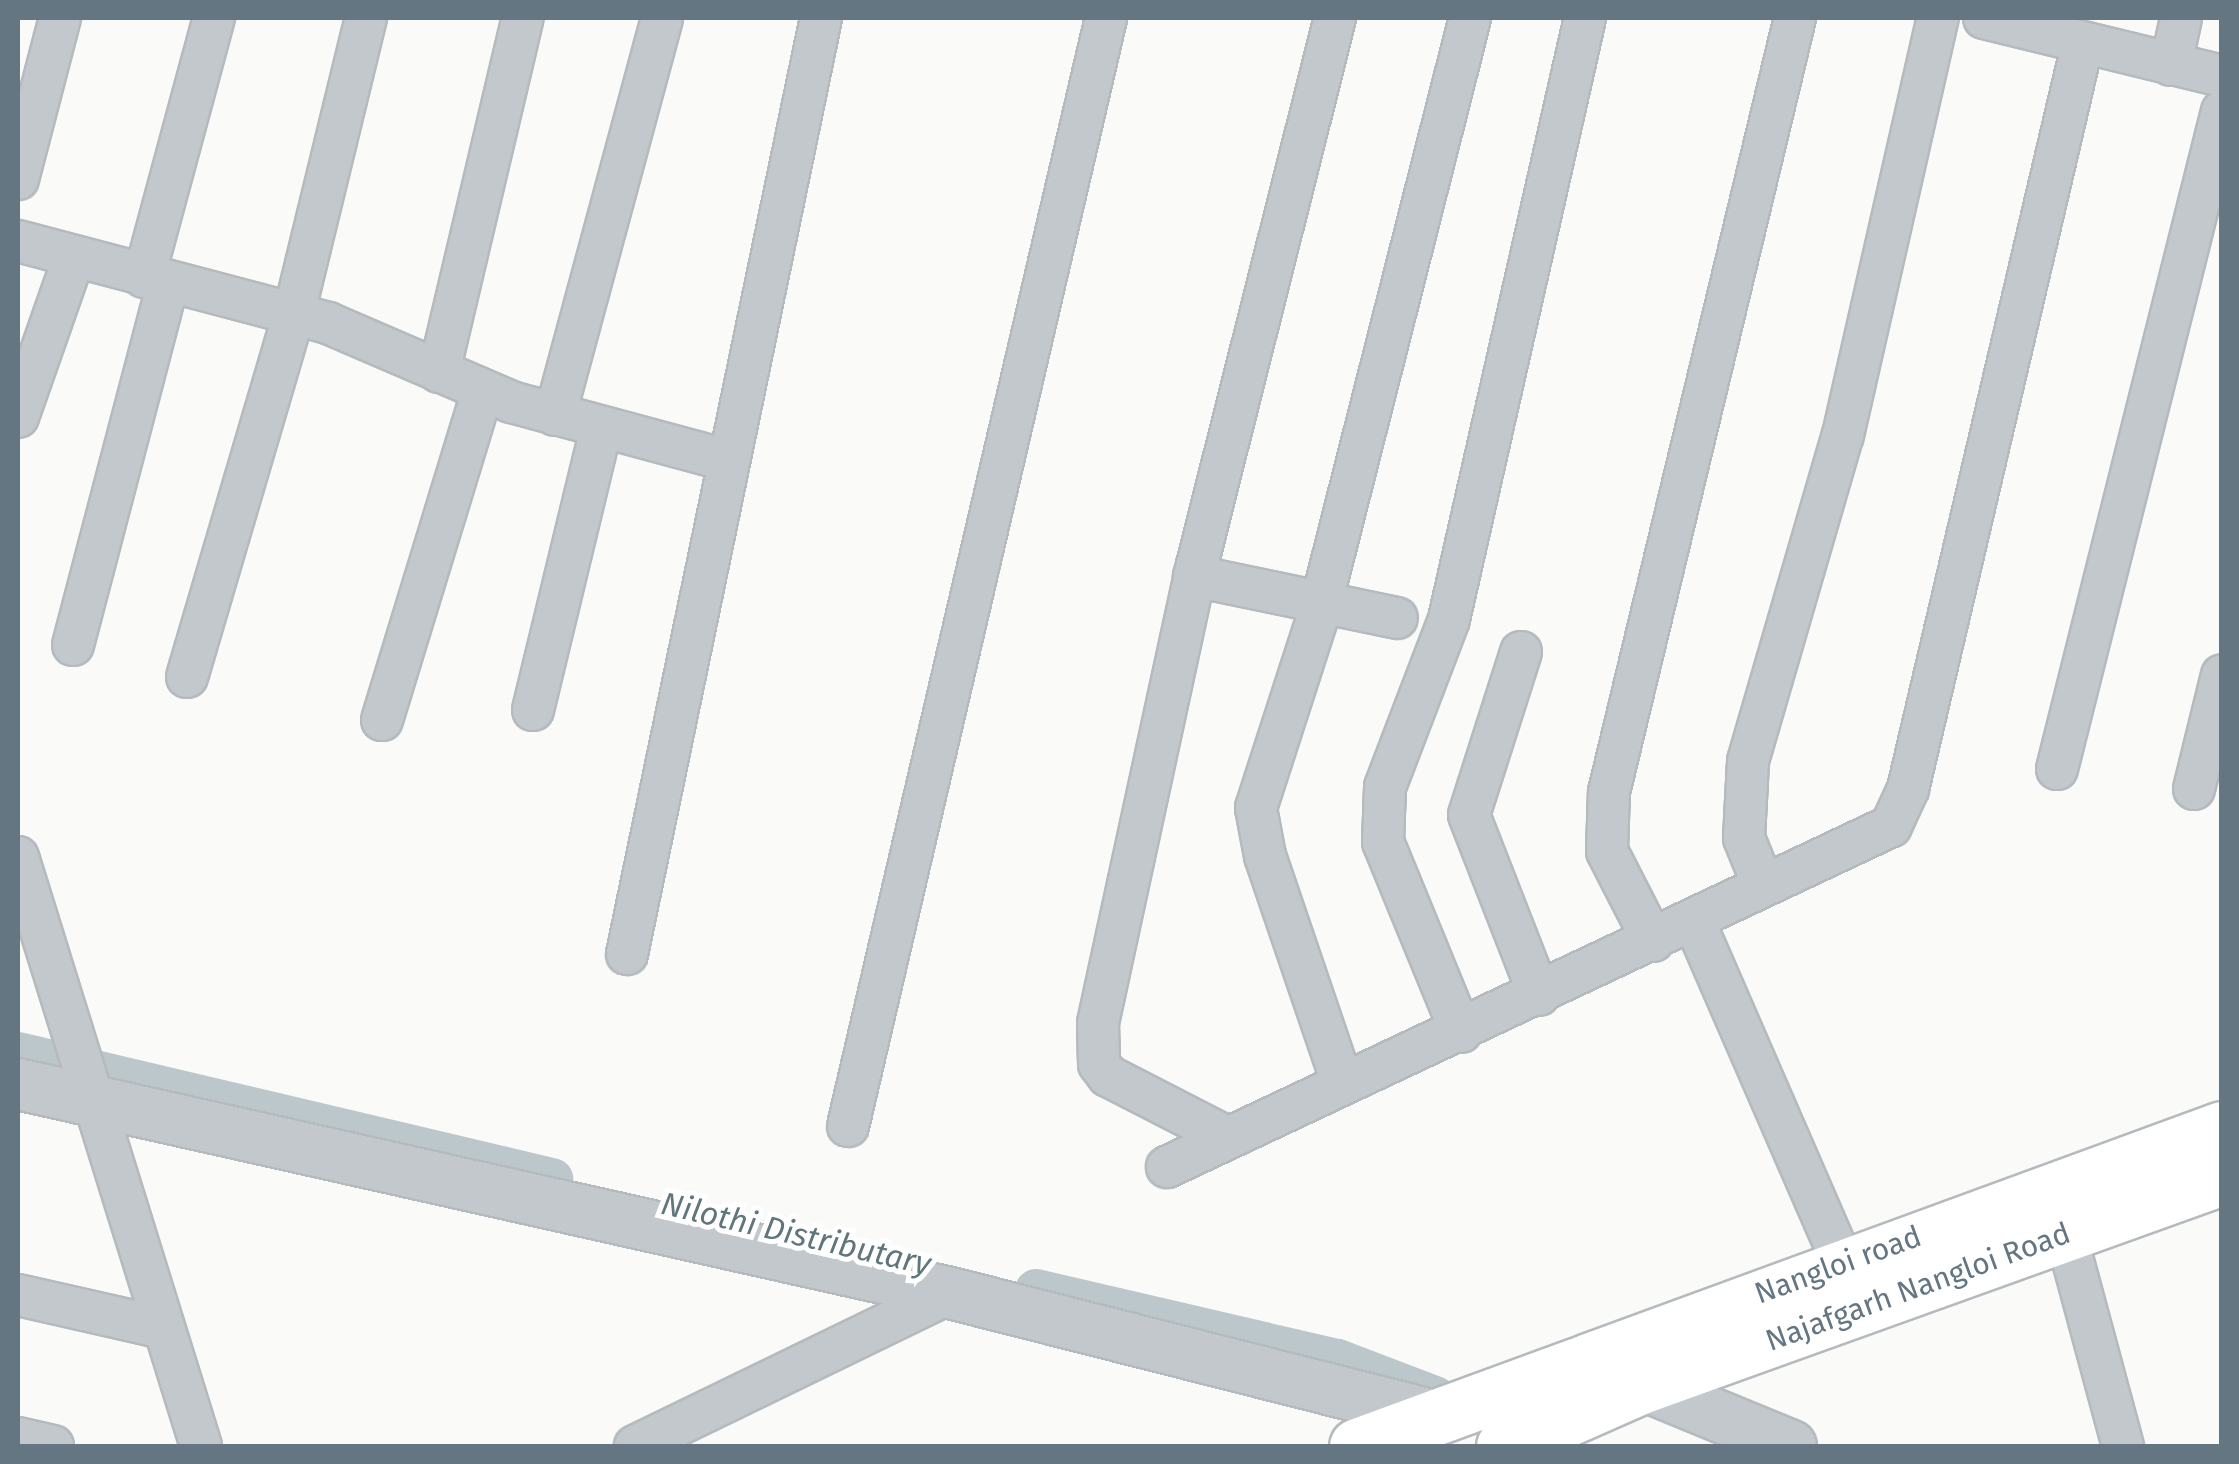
<!DOCTYPE html>
<style>
body{margin:0}
#map{position:relative;width:2239px;height:1464px;overflow:hidden;background:#fafaf8;font-family:"Fira Sans",sans-serif}
div>[style]{position:absolute}
.canal>*{height:42px;margin:-21px;padding:0 21px;transform-origin:21px;border-radius:21px;background:#bbc7cb}
.roads{filter:drop-shadow(2px 0 #b5babe) drop-shadow(-2px 0 #b5babe) drop-shadow(0 2px #b5babe) drop-shadow(0 -2px #b5babe)}
.minor>*{height:40px;margin:-20px;padding:0 20px;transform-origin:20px;border-radius:20px;background:#c3c8cc}
.tertiary>*{height:50px;margin:-25px;padding:0 25px;transform-origin:25px;border-radius:25px;background:#c3c8cc}
.primary>*{height:55px;margin:-27.5px;padding:0 27.5px;transform-origin:27.5px;border-radius:27.5px;background:#fff}
span{translate:-50% -50%;white-space:nowrap;text-align:center;line-height:1.15;-webkit-text-stroke:10px #fff;paint-order:stroke}
.street-label{font-size:30px;color:#657683}
.water-label{font-size:32px;color:#60757c;font-style:italic}
.frame{position:absolute;inset:0;border:20px solid #657683;pointer-events:none}
</style>
<div id="map">
<div class="canal">
<div style="left:18px;top:1053px;width:549px;rotate:13.28deg"></div>
<div style="left:1036px;top:1290px;width:310px;rotate:13.1deg"></div>
<div style="left:1338px;top:1360px;width:104px;rotate:20.9deg"></div>
</div>
<div class="roads">
<div class="minor">
<div style="left:1984px;top:18px;width:245px;rotate:13.7deg"></div>
<div style="left:2171px;top:65px;width:48px;rotate:-78deg"></div>
<div style="left:18px;top:179px;width:166px;rotate:-75.4deg"></div>
<div style="left:18px;top:241px;width:321px;rotate:14.8deg"></div>
<div style="left:328px;top:323px;width:199px;rotate:23.3deg"></div>
<div style="left:511px;top:402px;width:223px;rotate:15.1deg"></div>
<div style="left:144px;top:277px;width:268px;rotate:-74.9deg"></div>
<div style="left:439px;top:372px;width:364px;rotate:-76.7deg"></div>
<div style="left:555px;top:415px;width:411px;rotate:-74.9deg"></div>
<div style="left:18px;top:417px;width:170px;rotate:-70.7deg"></div>
<div style="left:1194px;top:576px;width:207px;rotate:11.7deg"></div>
<div style="left:73px;top:645px;width:373px;rotate:-75.3deg"></div>
<div style="left:1521px;top:652px;width:171px;rotate:107.7deg"></div>
<div style="left:1469px;top:815px;width:193px;rotate:68.7deg"></div>
<div style="left:187px;top:677px;width:379px;rotate:-73.6deg"></div>
<div style="left:294px;top:313px;width:304px;rotate:-76.3deg"></div>
<div style="left:533px;top:710px;width:290px;rotate:-76.4deg"></div>
<div style="left:382px;top:720px;width:343px;rotate:-73deg"></div>
<div style="left:2057px;top:769px;width:678px;rotate:-75.92deg"></div>
<div style="left:2194px;top:789px;width:117px;rotate:-76.2deg"></div>
<div style="left:18px;top:857px;width:617px;rotate:72.74deg"></div>
<div style="left:1763px;top:885px;width:51px;rotate:-112deg"></div>
<div style="left:1744px;top:838px;width:77px;rotate:-87deg"></div>
<div style="left:1748px;top:761px;width:340px;rotate:-73.8deg"></div>
<div style="left:1843px;top:435px;width:428px;rotate:-77.2deg"></div>
<div style="left:1694px;top:921px;width:372px;rotate:66.5deg"></div>
<div style="left:1653px;top:941px;width:101px;rotate:-117.1deg"></div>
<div style="left:1607px;top:851px;width:59px;rotate:-88.1deg"></div>
<div style="left:1609px;top:792px;width:796px;rotate:-76.49deg"></div>
<div style="left:627px;top:954px;width:956px;rotate:-78.29deg"></div>
<div style="left:1461px;top:1032px;width:205px;rotate:-112.3deg"></div>
<div style="left:1383px;top:842px;width:55px;rotate:-87.9deg"></div>
<div style="left:1385px;top:787px;width:180px;rotate:-69.1deg"></div>
<div style="left:1449px;top:619px;width:616px;rotate:-77.25deg"></div>
<div style="left:1342px;top:1082px;width:239px;rotate:-108.8deg"></div>
<div style="left:1265px;top:856px;width:49px;rotate:-100.6deg"></div>
<div style="left:1256px;top:808px;width:202px;rotate:-72.1deg"></div>
<div style="left:1318px;top:616px;width:617px;rotate:-75.74deg"></div>
<div style="left:848px;top:1126px;width:1138px;rotate:-76.89deg"></div>
<div style="left:1223px;top:1135px;width:129px;rotate:-152.8deg"></div>
<div style="left:1108px;top:1076px;width:15px;rotate:-127deg"></div>
<div style="left:1099px;top:1064px;width:41px;rotate:-91.4deg"></div>
<div style="left:1098px;top:1023px;width:469px;rotate:-77.8deg"></div>
<div style="left:1197px;top:565px;width:564px;rotate:-75.84deg"></div>
<div style="left:1167px;top:1167px;width:800px;rotate:-25.22deg"></div>
<div style="left:1891px;top:826px;width:41px;rotate:-65.3deg"></div>
<div style="left:1908px;top:789px;width:767px;rotate:-76.82deg"></div>
<div style="left:2066px;top:1235px;width:219px;rotate:74.9deg"></div>
<div style="left:18px;top:1295px;width:145px;rotate:12.8deg"></div>
<div style="left:18px;top:1438px;width:36px;rotate:13deg"></div>
<div style="left:635px;top:1446px;width:350px;rotate:-25.9deg"></div>
</div>
<div class="tertiary">
<div style="left:18px;top:1084px;width:955px;rotate:12.64deg"></div>
<div style="left:950px;top:1293px;width:504px;rotate:14.23deg"></div>
<div style="left:1627px;top:1366px;width:25px;rotate:50deg"></div>
<div style="left:1643px;top:1385px;width:160px;rotate:22.4deg"></div>
</div>
<div class="primary">
<div style="left:1357px;top:1446px;width:921px;rotate:-20.13deg"></div>
<div style="left:1504px;top:1446px;width:152px;rotate:-23.7deg"></div>
<div style="left:1643px;top:1385px;width:615px;rotate:-19.76deg"></div>
</div>
</div>
<div class="street-label">
<span style="left:1838px;top:1265px;rotate:-20deg">Nangloi road</span>
<span style="left:1918px;top:1287px;rotate:-20deg">Najafgarh Nangloi Road</span>
</div>
<div class="water-label">
<span style="left:796px;top:1234px;rotate:13deg">Nilothi Distributary</span>
</div>
<div class="frame"></div>
</div>
